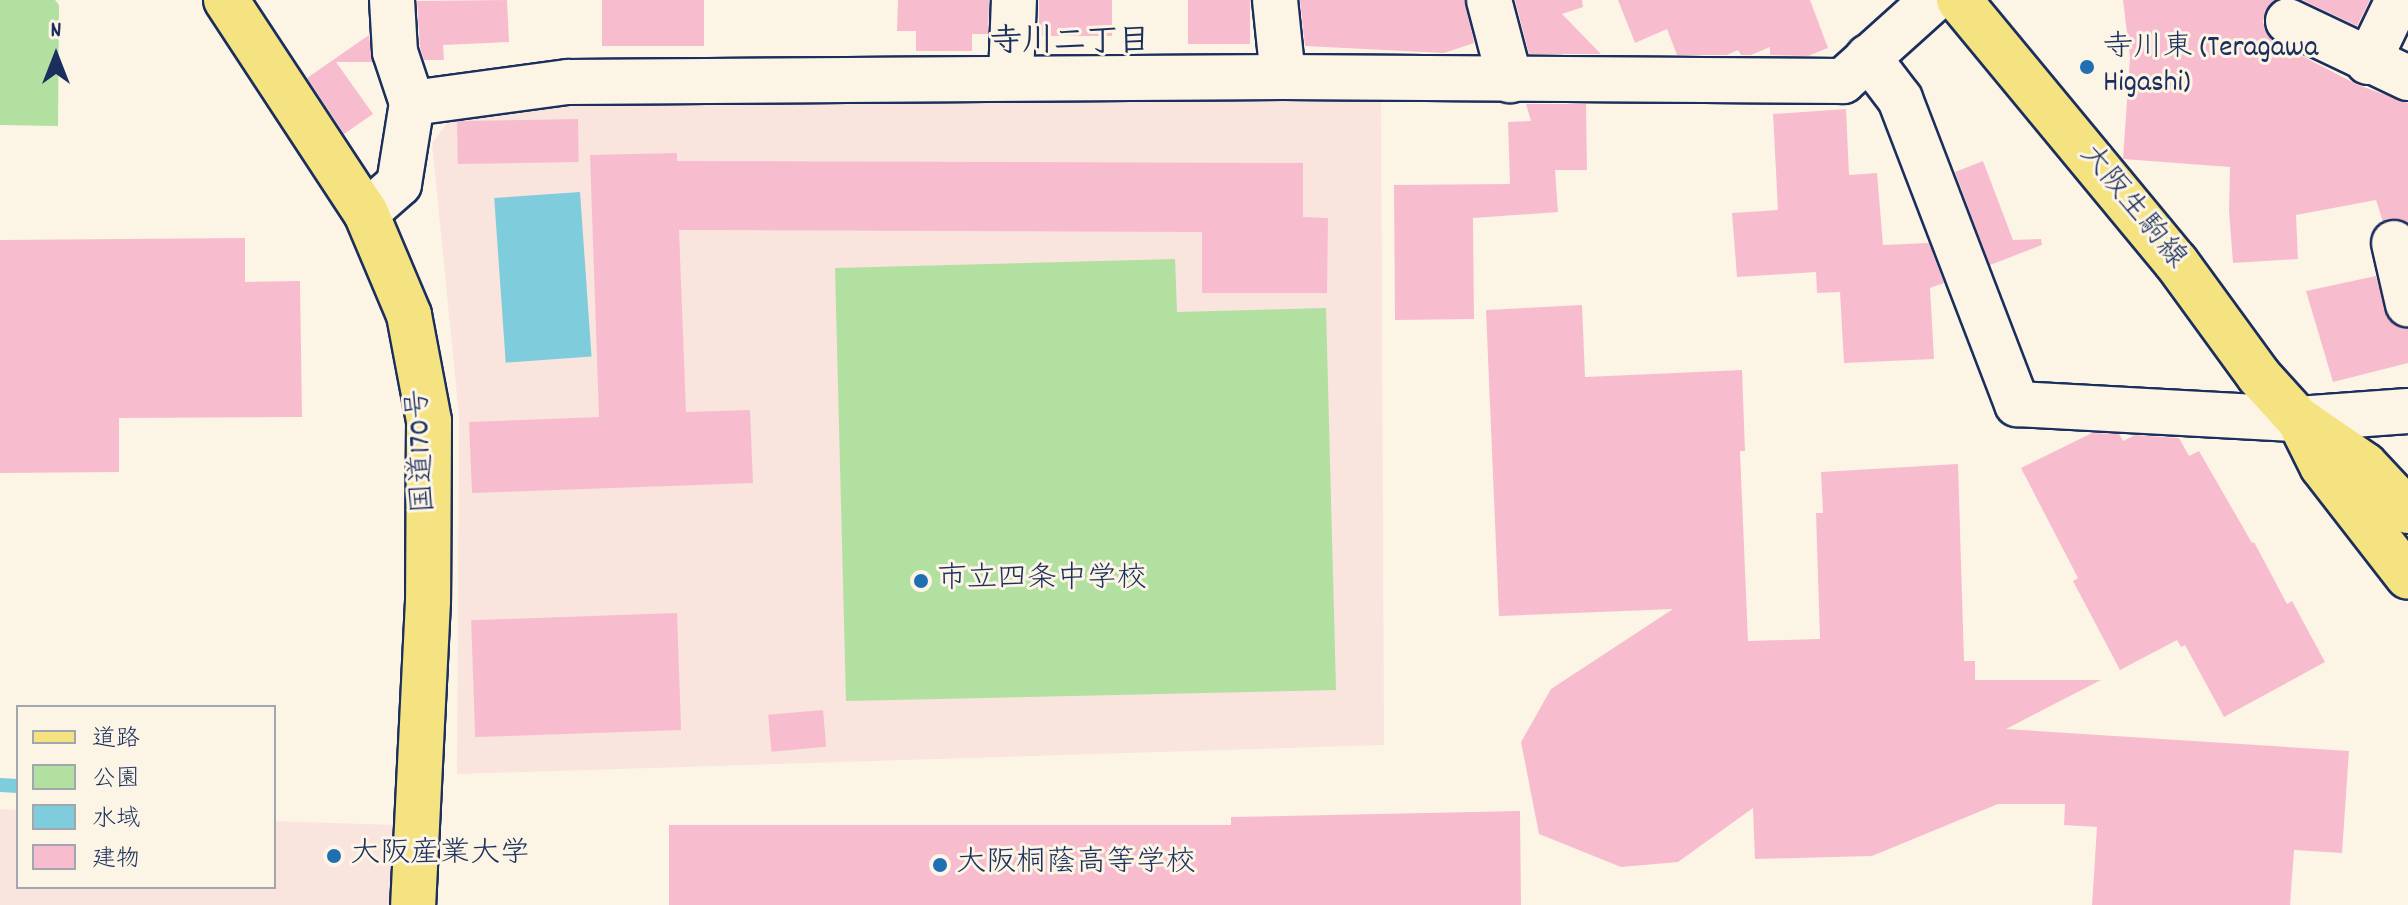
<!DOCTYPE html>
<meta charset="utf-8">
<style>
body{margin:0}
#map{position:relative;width:2408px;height:905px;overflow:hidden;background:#fcf5e5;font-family:Dekko,"Klee One",sans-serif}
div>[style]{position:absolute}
.built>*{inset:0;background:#fae4de}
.green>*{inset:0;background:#b1e0a0}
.water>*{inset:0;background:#7eccdc;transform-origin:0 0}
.stream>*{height:14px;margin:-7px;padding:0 7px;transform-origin:7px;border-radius:7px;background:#7eccdc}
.building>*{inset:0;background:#f7bdcf;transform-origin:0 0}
.roads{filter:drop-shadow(2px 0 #1b2f5e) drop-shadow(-2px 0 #1b2f5e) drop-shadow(0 2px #1b2f5e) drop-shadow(0 -2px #1b2f5e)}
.minor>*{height:44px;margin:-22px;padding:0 22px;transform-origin:22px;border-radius:22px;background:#fcf5e5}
.major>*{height:44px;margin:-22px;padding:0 22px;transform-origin:22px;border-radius:22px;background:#f5e382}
.highway>*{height:44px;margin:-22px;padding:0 22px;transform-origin:22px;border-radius:22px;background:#f5e382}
.dots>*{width:22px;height:22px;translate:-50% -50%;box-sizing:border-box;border:4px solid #fcf5e5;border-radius:50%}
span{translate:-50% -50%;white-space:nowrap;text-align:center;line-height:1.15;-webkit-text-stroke:6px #fcf5e5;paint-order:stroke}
.poi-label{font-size:30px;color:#1b2f5e}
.left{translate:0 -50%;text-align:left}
.street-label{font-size:30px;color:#1b2f5e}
.neighbourhood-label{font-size:32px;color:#1b2f5e;font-weight:700}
.legend{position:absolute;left:16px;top:705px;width:260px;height:184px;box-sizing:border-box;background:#fcf5e5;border:2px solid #a2a6af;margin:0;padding:10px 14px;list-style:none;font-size:24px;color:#1b2f5e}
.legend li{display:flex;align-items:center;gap:16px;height:40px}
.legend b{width:40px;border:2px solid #a2a6af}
.north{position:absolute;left:16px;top:16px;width:80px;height:80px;-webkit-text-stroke:6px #fcf5e5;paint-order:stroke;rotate:0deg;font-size:22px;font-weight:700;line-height:32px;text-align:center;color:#1b2f5e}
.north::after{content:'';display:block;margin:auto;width:28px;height:36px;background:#1b2f5e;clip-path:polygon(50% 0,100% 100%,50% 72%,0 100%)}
</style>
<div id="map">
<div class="built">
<div style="clip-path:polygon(563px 94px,1381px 98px,1384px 745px,457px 774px,459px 416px,432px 143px,454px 114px)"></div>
<div style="clip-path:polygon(0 809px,18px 810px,18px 887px,274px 887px,274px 821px,394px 825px,391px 905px,0 905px)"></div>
</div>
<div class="green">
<div style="clip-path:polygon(0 0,55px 0,59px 5px,58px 126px,0 125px)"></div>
<div style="clip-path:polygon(1175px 259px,1177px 312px,1326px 308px,1336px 690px,846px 701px,835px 268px)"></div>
</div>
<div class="water">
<div style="left:580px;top:192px;width:165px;height:86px;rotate:86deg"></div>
</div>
<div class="stream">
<div style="left:0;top:785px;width:18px;rotate:3deg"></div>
</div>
<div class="building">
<div style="clip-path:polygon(507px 0,509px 42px,443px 45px,444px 60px,424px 60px,420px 47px,417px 1px)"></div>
<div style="left:602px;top:0;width:102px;height:46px"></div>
<div style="clip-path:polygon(898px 0,989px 0,988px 34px,972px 34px,972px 51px,916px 51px,916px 31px,897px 31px)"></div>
<div style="left:1039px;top:0;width:73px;height:36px"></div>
<div style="left:1188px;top:0;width:62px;height:44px"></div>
<div style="clip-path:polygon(1300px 0,1465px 0,1474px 43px,1444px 53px,1305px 46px)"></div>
<div style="clip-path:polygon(1515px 0,1582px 0,1583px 7px,1562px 14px,1601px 54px,1529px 54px)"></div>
<div style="clip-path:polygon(1618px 0,1810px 0,1828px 48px,1808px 56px,1770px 55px,1770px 47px,1751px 55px,1741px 55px,1738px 50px,1727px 55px,1677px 55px,1667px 29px,1635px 43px)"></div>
<div style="clip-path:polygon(2123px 0,2275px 0,2266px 10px,2263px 22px,2267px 34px,2277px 43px,2358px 85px,2408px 103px,2408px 223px,2401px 219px,2383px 222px,2376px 200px,2296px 215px,2298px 259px,2233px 263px,2229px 211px,2230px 167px,2123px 159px,2130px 58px)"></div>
<div style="clip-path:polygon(2302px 0,2370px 0,2357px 26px)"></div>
<div style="clip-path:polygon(369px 35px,372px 62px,336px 62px,373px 114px,344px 134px,307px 78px)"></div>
<div style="clip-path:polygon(1526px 104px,1586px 104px,1587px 170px,1555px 170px,1558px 212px,1473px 218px,1474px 319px,1395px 320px,1394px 185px,1510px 184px,1508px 122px,1531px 121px)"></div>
<div style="clip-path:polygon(1846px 109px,1849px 175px,1877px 173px,1883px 245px,1929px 243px,1944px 283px,1930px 288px,1934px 359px,1844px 363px,1840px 292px,1817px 293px,1816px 272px,1737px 277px,1732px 213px,1778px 210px,1773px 114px)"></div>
<div style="left:578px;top:119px;width:43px;height:121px;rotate:89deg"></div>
<div style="clip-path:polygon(677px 153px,677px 161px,1303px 163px,1303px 217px,1328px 218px,1327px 293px,1202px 293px,1202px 232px,679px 230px,686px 412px,750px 410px,753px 483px,472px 493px,469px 422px,599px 417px,590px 155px)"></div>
<div style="clip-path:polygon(1983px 161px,2013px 240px,2041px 239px,2042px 245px,1990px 265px,1955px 172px)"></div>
<div style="clip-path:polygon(245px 238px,245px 282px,300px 281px,302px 417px,119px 418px,119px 472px,0 473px,0 240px)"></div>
<div style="clip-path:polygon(2376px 276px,2389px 320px,2408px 328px,2408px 363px,2333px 382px,2306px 291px)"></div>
<div style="clip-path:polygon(1582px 305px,1585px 377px,1742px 370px,1745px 451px,1740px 451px,1748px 641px,1820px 639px,1816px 513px,1823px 513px,1821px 472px,1958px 464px,1964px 661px,1975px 661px,1975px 680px,2101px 680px,2006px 729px,2349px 751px,2342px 853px,2294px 850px,2290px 905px,2092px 905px,2097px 827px,2064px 825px,2065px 804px,1998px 804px,1872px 856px,1755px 859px,1753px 808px,1678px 862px,1621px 867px,1539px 834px,1521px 742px,1551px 689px,1673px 609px,1499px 616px,1486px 310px)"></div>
<div style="clip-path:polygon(2092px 433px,2119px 434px,2123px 441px,2135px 435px,2179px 438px,2189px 456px,2199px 451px,2252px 543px,2254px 542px,2287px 604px,2292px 601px,2325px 662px,2224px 717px,2185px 645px,2181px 647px,2177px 640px,2120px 670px,2073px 581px,2078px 578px,2021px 468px)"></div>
<div style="left:677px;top:613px;width:117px;height:206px;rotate:88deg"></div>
<div style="left:823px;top:710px;width:37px;height:55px;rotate:85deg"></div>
<div style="clip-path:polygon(1520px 811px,1521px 905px,669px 905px,669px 825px,1231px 825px,1231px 817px)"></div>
</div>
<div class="roads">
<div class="minor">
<div style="left:1275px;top:0;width:77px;rotate:84.1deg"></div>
<div style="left:1489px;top:0;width:83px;rotate:75.3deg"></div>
<div style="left:2288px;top:21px;width:133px;rotate:25.4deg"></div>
<div style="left:1868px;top:57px;width:53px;rotate:52.7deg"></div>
<div style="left:1900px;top:99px;width:327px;rotate:69deg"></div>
<div style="left:2017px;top:404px;width:281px;rotate:3.1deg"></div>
<div style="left:2298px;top:419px;width:110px;rotate:-4.2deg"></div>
<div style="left:2368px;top:62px;width:69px;rotate:-64.2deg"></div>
<div style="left:1011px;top:77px;width:77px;rotate:-87.8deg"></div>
<div style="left:412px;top:103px;width:157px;rotate:-7.7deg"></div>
<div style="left:568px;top:82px;width:715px;rotate:-0.4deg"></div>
<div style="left:1283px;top:77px;width:560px;rotate:0.41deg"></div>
<div style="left:1843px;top:81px;width:121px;rotate:-42deg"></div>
<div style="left:366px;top:213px;width:44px;rotate:-41.3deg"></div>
<div style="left:399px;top:184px;width:82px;rotate:-80.9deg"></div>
<div style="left:412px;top:103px;width:54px;rotate:-108.4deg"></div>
<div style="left:395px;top:52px;width:52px;rotate:-93.3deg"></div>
<div style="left:2394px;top:243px;width:63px;rotate:77.1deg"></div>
</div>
<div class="major">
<div style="left:1959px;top:0;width:340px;rotate:50.4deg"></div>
<div style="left:2176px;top:262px;width:141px;rotate:53.9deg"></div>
<div style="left:2259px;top:376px;width:58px;rotate:47.8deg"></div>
<div style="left:2298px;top:419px;width:81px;rotate:34.5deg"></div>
<div style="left:2365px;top:465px;width:63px;rotate:46.9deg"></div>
<div style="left:2303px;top:428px;width:42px;rotate:63.4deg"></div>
<div style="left:2322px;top:466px;width:140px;rotate:52.2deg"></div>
</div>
<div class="highway">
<div style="left:226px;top:0;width:255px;rotate:56.7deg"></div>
<div style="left:366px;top:213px;width:111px;rotate:67.1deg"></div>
<div style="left:409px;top:315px;width:108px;rotate:79.3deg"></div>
<div style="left:429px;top:421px;width:180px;rotate:90.3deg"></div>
<div style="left:428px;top:601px;width:304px;rotate:92.8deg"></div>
</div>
</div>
<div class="dots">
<div style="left:2087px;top:67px;background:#1f6fb2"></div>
<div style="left:921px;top:581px;background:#1f6fb2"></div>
<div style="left:334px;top:856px;background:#1f6fb2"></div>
<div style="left:940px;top:865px;background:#1f6fb2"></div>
</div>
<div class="poi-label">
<span class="left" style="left:2103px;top:67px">寺川東 (Teragawa<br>Higashi)</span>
<span class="left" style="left:937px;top:581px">市立四条中学校</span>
<span class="left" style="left:350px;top:856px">大阪産業大学</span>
<span class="left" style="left:956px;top:865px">大阪桐蔭高等学校</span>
</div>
<div class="street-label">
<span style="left:2131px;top:208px;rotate:51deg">大阪生駒線</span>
<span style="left:424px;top:451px;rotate:-93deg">国道170号</span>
</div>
<div class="neighbourhood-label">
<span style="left:1070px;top:44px">寺川二丁目</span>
</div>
<ul class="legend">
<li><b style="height:10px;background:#f5e382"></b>道路</li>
<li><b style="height:22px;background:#b1e0a0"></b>公園</li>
<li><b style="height:22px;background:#7eccdc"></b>水域</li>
<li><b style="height:22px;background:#f7bdcf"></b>建物</li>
</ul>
<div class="north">N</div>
</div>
